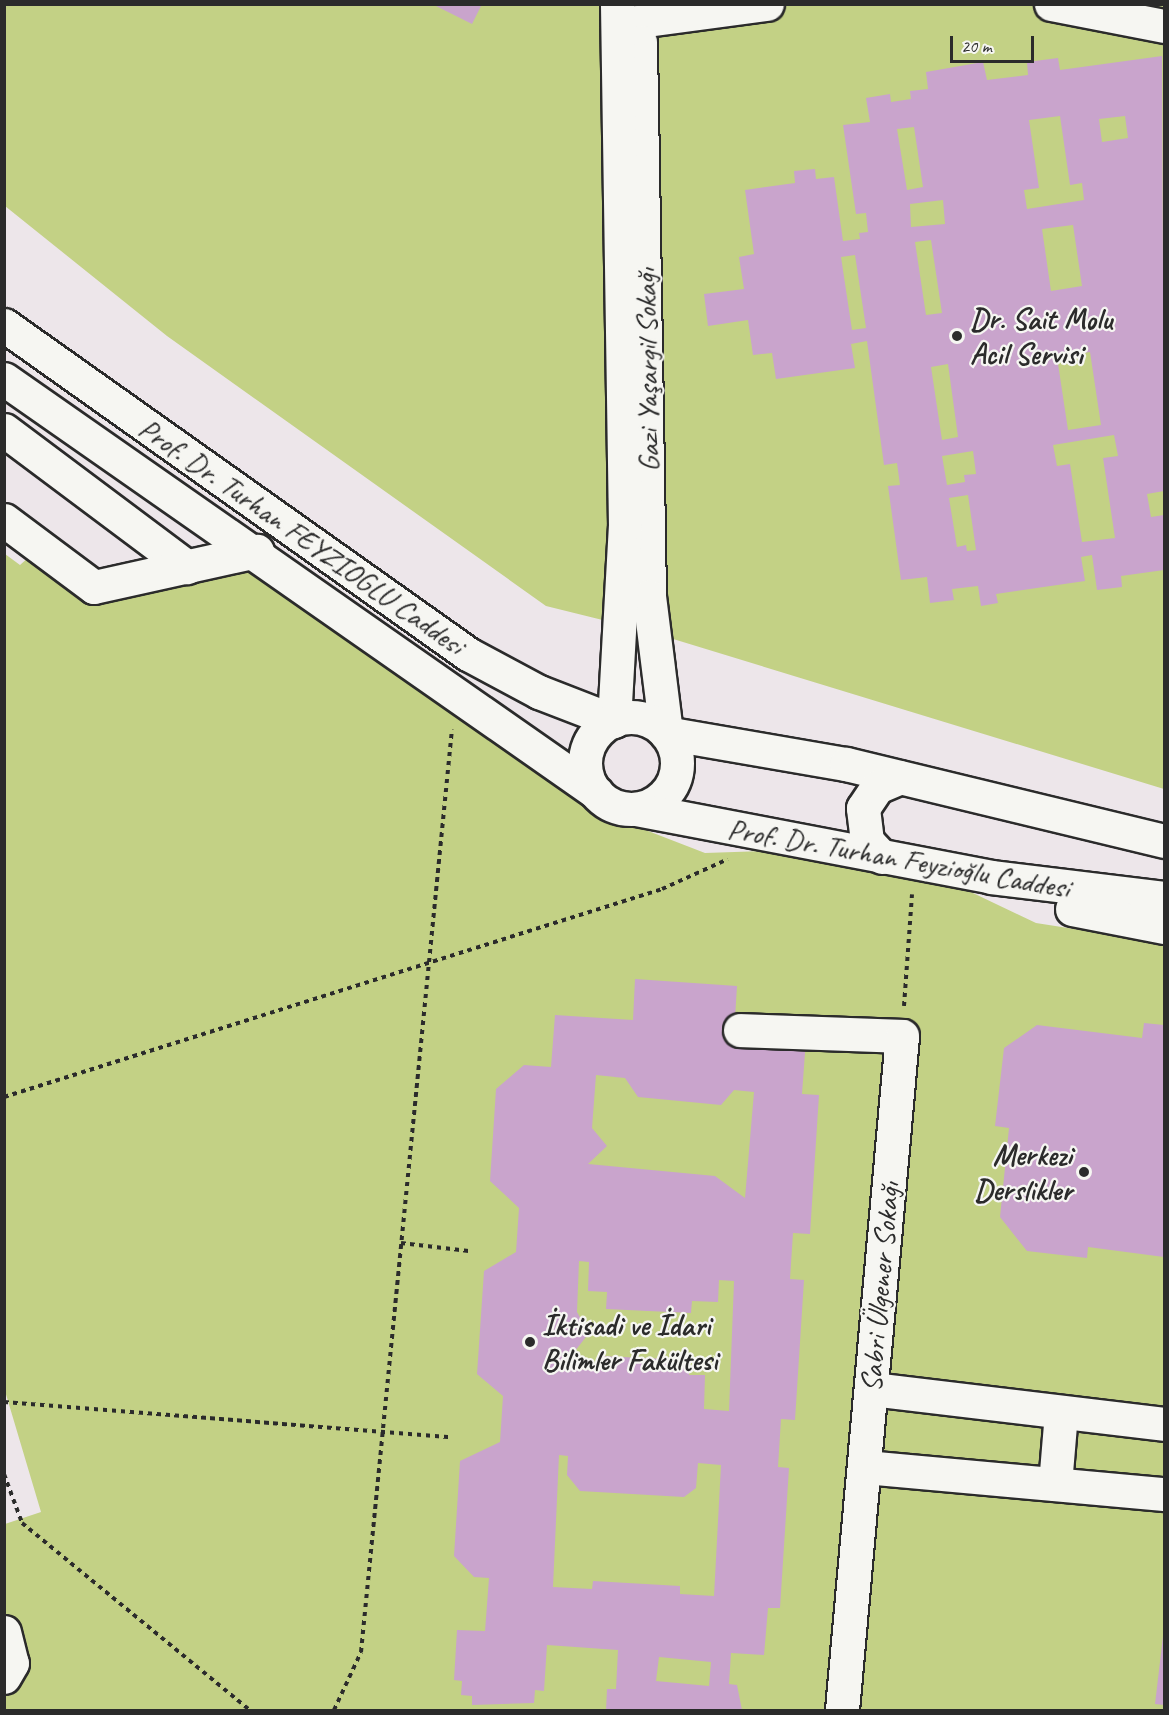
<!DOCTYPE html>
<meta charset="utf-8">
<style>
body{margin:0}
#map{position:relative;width:1169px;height:1715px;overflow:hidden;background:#ede6ea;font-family:Caveat,sans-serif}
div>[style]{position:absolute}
.green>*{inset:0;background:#c3d185}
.building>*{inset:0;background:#c9a4cc}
.path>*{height:4px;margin-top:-2px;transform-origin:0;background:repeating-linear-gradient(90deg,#2b2b2b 0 4.5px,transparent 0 9px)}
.roads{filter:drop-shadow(2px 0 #2b2b2b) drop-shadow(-2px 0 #2b2b2b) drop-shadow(0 2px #2b2b2b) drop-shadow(0 -2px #2b2b2b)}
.minor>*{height:33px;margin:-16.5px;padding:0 16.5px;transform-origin:16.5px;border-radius:16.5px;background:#f6f6f2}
.minor>.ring{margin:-16.5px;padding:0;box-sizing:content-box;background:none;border:33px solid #f6f6f2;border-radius:50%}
.dots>*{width:16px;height:16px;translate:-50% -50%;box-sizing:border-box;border:3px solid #f6f6f2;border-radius:50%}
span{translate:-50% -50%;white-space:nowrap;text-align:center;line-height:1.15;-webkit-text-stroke:4.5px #f6f6f2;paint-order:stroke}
.poi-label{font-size:30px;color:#2b2b2b;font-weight:700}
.left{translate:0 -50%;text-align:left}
.right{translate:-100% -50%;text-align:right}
.street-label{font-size:30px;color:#2b2b2b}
.frame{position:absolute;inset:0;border:6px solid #2b2b2b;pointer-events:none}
.scale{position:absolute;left:950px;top:36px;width:84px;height:27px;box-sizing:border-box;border:3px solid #2b2b2b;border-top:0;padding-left:8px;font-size:18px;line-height:21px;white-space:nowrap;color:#2b2b2b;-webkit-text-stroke:4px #f6f6f2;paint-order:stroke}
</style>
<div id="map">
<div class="green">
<div style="clip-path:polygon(4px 5px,1164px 5px,1164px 789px,647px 631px,546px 606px,167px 336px,5px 206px)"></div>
<div style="clip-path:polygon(48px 540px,98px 584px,253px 553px,630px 824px,705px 853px,792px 850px,952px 883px,1036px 923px,1164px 943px,1164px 1710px,5px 1710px,5px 1524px,41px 1512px,5px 1391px,5px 554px,20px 565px)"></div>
</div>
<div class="building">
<div style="clip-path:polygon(432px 4px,482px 4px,472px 24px)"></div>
<div style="clip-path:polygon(evenodd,1162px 56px,1164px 491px,1147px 494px,1151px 517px,1164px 515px,1164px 570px,1121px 576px,1122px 587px,1097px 590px,1092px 555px,1081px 557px,1085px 581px,996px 594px,998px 603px,981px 606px,978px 586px,952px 589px,954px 600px,930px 603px,927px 577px,901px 580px,888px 486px,900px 485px,897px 463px,884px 465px,867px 341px,851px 344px,855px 368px,776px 379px,772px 353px,753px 355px,748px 320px,708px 326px,704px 294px,744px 289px,739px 257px,754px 254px,745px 190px,795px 183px,794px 171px,815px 169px,816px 179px,834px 177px,843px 241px,860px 239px,859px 233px,868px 232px,866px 213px,856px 214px,843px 125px,870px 122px,866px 98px,890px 94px,891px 102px,911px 99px,910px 91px,928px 89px,926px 72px,983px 62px,987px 80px,1028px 75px,1027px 62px,1058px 58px,1060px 70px,1162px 56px,1060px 116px,1070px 185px,1082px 183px,1084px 200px,1027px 209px,1024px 190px,1039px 188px,1029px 120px,1060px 116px,1162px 56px,1125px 116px,1128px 138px,1102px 142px,1099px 119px,1125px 116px,1162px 56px,914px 127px,923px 187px,907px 190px,897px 129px,914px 127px,1162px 56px,943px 200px,945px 224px,911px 227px,910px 204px,943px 200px,1162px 56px,1073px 225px,1082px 286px,1051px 291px,1042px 229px,1073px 225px,1162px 56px,931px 240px,942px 313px,926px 315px,915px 242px,931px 240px,1162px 56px,855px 255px,866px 328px,852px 330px,841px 257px,855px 255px,1162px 56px,1090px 352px,1101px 425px,1068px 430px,1057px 357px,1090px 352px,1162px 56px,948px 364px,958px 437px,942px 440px,931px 367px,948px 364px,1162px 56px,1114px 435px,1118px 456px,1103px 458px,1115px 538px,1082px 542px,1070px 464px,1057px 466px,1053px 445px,1114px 435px,1162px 56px,973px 451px,976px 474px,964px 475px,965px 482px,947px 485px,942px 456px,973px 451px,1162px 56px,968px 495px,976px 550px,967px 551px,966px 545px,957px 547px,949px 498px,968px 495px)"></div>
<div style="clip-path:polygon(evenodd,635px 979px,737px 986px,734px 1034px,806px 1039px,802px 1094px,819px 1095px,810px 1234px,793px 1233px,790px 1279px,804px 1280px,795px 1420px,781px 1419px,778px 1467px,789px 1468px,780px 1608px,768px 1608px,764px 1655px,731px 1653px,729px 1684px,737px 1685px,742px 1710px,606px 1710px,607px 1689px,616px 1689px,618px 1650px,547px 1645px,544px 1691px,535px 1690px,534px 1703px,472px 1705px,472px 1696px,461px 1695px,462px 1681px,454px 1680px,457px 1630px,485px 1631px,489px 1578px,474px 1577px,454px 1556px,460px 1461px,500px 1442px,503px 1396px,477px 1374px,484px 1271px,516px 1252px,519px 1208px,490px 1181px,496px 1089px,524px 1065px,551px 1067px,555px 1015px,633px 1020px,635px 979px,596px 1075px,625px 1078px,638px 1097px,721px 1105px,734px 1090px,754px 1092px,745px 1198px,715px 1176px,588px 1164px,607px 1146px,592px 1128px,596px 1075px,635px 979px,579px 1261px,589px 1262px,588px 1291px,607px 1292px,606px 1309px,691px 1313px,692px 1301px,718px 1302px,719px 1280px,734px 1281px,729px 1411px,704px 1409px,705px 1375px,689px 1375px,689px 1360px,600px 1356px,600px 1370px,574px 1369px,575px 1351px,589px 1333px,577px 1312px,579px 1261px,635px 979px,559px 1455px,568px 1456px,567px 1475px,580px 1491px,684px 1497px,696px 1488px,698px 1463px,721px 1465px,714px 1596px,680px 1594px,680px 1586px,593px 1581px,592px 1589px,553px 1587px,559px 1455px,635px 979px,659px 1657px,711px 1662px,709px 1686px,656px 1681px,659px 1657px)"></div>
<div style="clip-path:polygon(1144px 1023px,1164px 1025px,1164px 1257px,1088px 1247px,1087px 1258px,1027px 1251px,1000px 1217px,1009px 1128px,995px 1126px,1004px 1048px,1037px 1025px,1142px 1038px)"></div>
<div style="clip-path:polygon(1164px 1628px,1164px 1705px,1155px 1704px)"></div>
</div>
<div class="path">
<div style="left:904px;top:1006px;width:112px;rotate:-85.9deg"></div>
<div style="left:4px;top:1097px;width:690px;rotate:-17.54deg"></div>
<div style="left:662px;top:889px;width:72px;rotate:-24.4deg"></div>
<div style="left:401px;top:1243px;width:68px;rotate:6.7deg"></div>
<div style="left:4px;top:1402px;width:448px;rotate:4.5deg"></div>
<div style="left:4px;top:1474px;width:52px;rotate:69.8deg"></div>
<div style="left:22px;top:1523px;width:295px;rotate:39.4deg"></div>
<div style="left:334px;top:1710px;width:64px;rotate:-65deg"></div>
<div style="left:361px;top:1652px;width:927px;rotate:-84.37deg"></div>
</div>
<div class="roads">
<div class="minor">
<div style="left:1051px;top:4px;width:115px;rotate:11deg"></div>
<div style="left:639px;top:21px;width:129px;rotate:-7.6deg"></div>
<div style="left:640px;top:42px;width:554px;rotate:89.07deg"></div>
<div style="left:649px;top:596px;width:138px;rotate:82.9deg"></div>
<div style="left:666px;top:733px;width:183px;rotate:9.8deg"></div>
<div style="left:846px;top:764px;width:327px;rotate:13.6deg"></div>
<div style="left:4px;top:325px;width:569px;rotate:35.34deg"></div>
<div style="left:468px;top:654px;width:81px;rotate:28.2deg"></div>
<div style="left:539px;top:692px;width:80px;rotate:21.1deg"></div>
<div style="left:614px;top:721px;width:195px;rotate:-86.8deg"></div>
<div style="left:625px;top:526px;width:522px;rotate:-90.88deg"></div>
<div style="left:4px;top:379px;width:723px;rotate:34.92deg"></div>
<div style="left:4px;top:430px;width:229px;rotate:36.8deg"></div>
<div style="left:4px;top:520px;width:112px;rotate:36.7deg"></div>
<div style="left:94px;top:587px;width:167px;rotate:-12.5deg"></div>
<div class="ring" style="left:585px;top:717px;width:59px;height:59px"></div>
<div style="left:636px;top:809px;width:361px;rotate:10.8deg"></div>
<div style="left:991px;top:877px;width:174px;rotate:6.9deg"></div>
<div style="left:882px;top:857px;width:22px;rotate:-133deg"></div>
<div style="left:867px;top:841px;width:33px;rotate:-97deg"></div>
<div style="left:863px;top:808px;width:25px;rotate:-56deg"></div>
<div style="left:877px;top:787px;width:25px;rotate:-23deg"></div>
<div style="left:1072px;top:909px;width:94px;rotate:11.1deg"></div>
<div style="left:740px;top:1030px;width:162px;rotate:2.1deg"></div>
<div style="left:902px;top:1036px;width:677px;rotate:95.09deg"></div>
<div style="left:872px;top:1389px;width:294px;rotate:6.8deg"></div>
<div style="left:865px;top:1467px;width:300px;rotate:5.2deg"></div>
<div style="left:1055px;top:1484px;width:72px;rotate:-85.2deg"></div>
<div style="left:4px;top:1632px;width:32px;rotate:76deg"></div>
<div style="left:12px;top:1663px;width:16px;rotate:120deg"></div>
</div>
</div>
<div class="dots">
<div style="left:957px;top:336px;background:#2b2b2b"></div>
<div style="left:1084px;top:1172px;background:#2b2b2b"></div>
<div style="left:530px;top:1342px;background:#2b2b2b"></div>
</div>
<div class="poi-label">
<span class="left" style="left:970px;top:336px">Dr. Sait Molu<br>Acil Servisi</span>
<span class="right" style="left:1072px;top:1172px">Merkezi<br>Derslikler</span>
<span class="left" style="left:542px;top:1342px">İktisadi ve İdari<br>Bilimler Fakültesi</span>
</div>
<div class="street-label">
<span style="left:647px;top:370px;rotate:-91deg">Gazi Yaşargil Sokağı</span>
<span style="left:302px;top:536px;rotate:35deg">Prof. Dr. Turhan FEYZIOGLU Caddesi</span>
<span style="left:899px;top:858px;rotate:10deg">Prof. Dr. Turhan Feyzioğlu Caddesi</span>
<span style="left:880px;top:1287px;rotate:-85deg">Sabri Ülgener Sokağı</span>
</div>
<div class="frame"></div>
<div class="scale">20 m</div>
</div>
